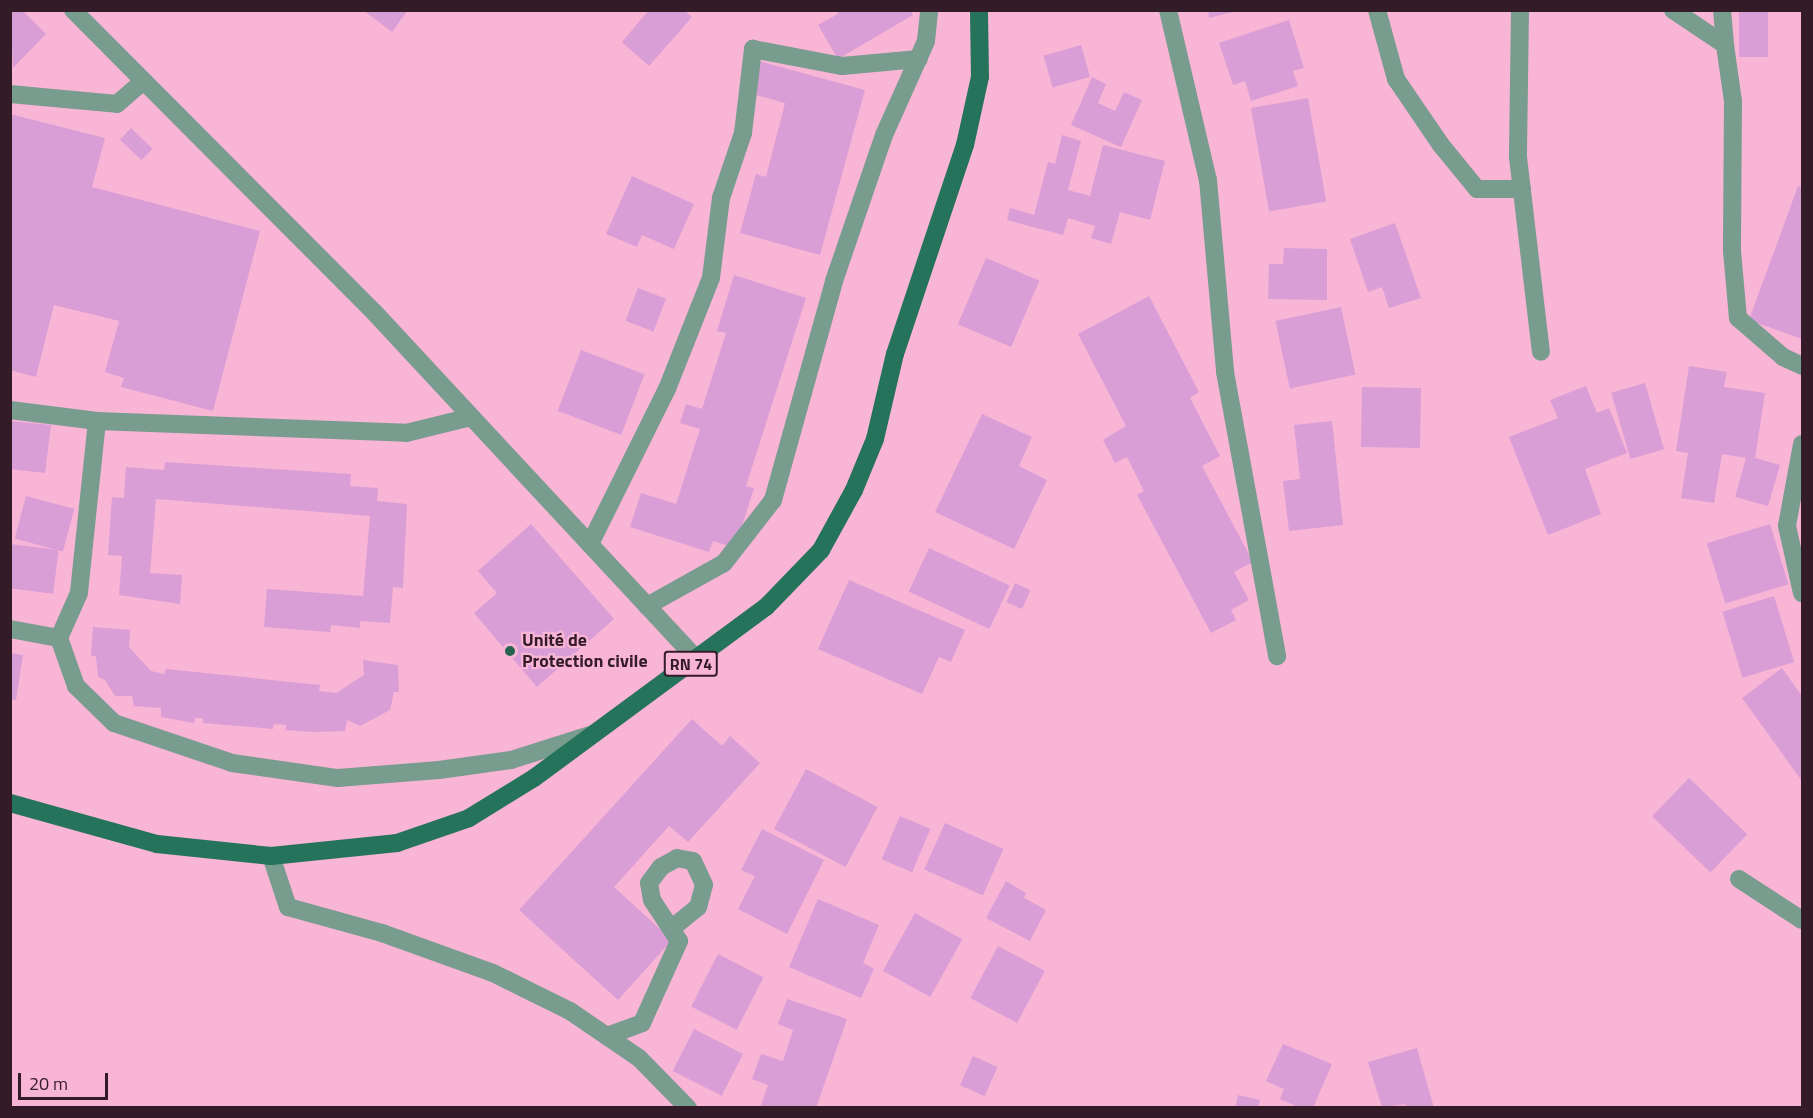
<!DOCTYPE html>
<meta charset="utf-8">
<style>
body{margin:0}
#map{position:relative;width:1813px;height:1118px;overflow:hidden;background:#f9b5d6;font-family:"Titillium Web",sans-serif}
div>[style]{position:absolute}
.building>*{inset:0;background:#d99ed5;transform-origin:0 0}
.street>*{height:18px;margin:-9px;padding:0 9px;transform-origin:9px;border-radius:9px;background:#789c8e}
.primary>*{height:18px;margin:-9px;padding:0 9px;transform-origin:9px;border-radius:9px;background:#25735b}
.dots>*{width:16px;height:16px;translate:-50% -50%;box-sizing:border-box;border:3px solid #f9b5d6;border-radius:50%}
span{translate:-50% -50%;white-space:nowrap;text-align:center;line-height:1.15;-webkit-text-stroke:4.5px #f9b5d6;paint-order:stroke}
.shield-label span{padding:2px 4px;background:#f9b5d6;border:2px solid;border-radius:4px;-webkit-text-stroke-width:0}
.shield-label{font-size:16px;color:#341b28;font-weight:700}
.poi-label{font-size:18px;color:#341b28;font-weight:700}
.left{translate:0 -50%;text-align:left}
.frame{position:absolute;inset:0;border:12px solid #341b28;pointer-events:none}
.scale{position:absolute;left:18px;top:1073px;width:90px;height:27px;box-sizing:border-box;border:3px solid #341b28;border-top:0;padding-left:8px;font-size:18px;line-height:21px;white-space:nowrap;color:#341b28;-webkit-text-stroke:4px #f9b5d6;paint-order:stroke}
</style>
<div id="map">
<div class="building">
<div style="clip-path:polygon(10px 10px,22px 10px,46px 34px,13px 68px)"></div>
<div style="clip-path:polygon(363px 10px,408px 10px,392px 32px)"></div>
<div style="clip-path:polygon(649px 10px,684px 10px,692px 17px,649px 66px,622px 42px)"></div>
<div style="clip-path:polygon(837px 10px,910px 10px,913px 15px,838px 59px,818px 25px,838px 14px)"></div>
<div style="clip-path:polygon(1208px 10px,1237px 10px,1237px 11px,1209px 18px)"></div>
<div style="left:1739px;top:10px;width:29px;height:47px"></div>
<div style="clip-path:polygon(1289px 20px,1304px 68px,1293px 71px,1298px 86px,1251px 101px,1245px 81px,1233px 85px,1219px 43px)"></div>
<div style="left:1081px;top:45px;width:33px;height:39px;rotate:74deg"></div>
<div style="clip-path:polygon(758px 61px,865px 90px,820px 255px,740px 233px,756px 174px,766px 177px,785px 103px,749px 93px)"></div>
<div style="clip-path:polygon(1092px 77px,1106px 84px,1098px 103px,1115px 111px,1124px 92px,1142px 100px,1121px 147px,1071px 125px)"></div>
<div style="left:1308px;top:98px;width:105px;height:58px;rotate:80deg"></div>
<div style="clip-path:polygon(10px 114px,105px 138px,92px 187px,260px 231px,213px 411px,121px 387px,124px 378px,105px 372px,119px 321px,54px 305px,36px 377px,10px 370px)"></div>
<div style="left:131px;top:128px;width:30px;height:16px;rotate:44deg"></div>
<div style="clip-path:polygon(1062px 135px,1081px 141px,1068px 190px,1090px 196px,1103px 145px,1165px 161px,1150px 220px,1120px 212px,1111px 244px,1091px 238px,1095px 226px,1068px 218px,1063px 235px,1007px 220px,1010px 208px,1034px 215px,1048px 162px,1055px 164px)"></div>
<div style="clip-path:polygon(632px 176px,694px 204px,674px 249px,642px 235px,637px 247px,606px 234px)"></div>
<div style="clip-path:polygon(1798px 186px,1802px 188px,1802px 339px,1749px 320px)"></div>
<div style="clip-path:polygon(1395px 223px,1421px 298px,1389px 308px,1382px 287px,1368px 292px,1350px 239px)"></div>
<div style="clip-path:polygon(1284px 248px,1327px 249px,1327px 300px,1268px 299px,1269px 264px,1283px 264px)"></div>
<div style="left:986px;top:258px;width:58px;height:72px;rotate:23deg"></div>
<div style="clip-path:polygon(734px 275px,806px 298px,746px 486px,754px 488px,735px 548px,713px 541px,709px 552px,630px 527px,641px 493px,676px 504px,700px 429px,680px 423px,686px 404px,702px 409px,726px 333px,717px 331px)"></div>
<div style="left:638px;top:288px;width:30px;height:35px;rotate:21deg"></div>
<div style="clip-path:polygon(1149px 296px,1199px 392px,1190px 398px,1220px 456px,1202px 466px,1253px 562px,1234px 572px,1249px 600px,1231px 610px,1236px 620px,1211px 633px,1137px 495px,1144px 491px,1127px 457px,1115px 463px,1103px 440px,1126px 426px,1078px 334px)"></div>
<div style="left:1341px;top:307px;width:69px;height:67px;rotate:78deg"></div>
<div style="left:581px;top:350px;width:68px;height:65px;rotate:21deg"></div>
<div style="clip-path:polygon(1689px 366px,1727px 372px,1724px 387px,1765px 393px,1755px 458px,1780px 465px,1768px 506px,1735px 497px,1746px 458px,1722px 454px,1714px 503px,1681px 498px,1688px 453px,1676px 451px)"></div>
<div style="left:1645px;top:383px;width:69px;height:35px;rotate:74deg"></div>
<div style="clip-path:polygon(1586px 386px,1597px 413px,1609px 408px,1627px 453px,1585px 469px,1601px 514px,1548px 535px,1509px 437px,1558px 418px,1550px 400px)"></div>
<div style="left:1362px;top:387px;width:59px;height:60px;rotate:1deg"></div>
<div style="clip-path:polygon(982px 414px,1032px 437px,1019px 466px,1047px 480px,1014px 549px,935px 512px)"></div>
<div style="clip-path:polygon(10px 421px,51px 425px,45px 473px,10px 469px)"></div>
<div style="clip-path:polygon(1332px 421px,1343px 525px,1289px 531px,1283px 481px,1300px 479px,1294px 425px)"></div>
<div style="clip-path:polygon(165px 462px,351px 474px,350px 486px,378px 488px,377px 501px,407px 504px,403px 588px,393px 587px,390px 623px,360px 621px,360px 628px,331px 625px,330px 632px,264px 627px,267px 589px,363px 596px,370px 516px,156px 499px,150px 573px,182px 575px,180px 604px,119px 595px,122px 556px,108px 555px,112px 497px,124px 498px,126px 467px,164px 470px)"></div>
<div style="left:26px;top:496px;width:50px;height:44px;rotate:15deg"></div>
<div style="clip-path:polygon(531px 524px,614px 619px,537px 687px,474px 613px,497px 593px,478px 571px)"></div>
<div style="left:1770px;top:524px;width:63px;height:66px;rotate:73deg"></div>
<div style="left:10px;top:544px;width:49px;height:44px;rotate:7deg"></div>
<div style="left:929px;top:548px;width:89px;height:48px;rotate:25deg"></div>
<div style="clip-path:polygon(849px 580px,965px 630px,951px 662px,939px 657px,922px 694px,818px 649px)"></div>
<div style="left:1015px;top:583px;width:17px;height:21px;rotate:24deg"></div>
<div style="left:1774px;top:596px;width:69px;height:54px;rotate:73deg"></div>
<div style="clip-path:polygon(93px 627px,130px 630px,129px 647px,151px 671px,164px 674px,166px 669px,320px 685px,319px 691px,336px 693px,364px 675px,363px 660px,398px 665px,399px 692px,394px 692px,390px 710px,360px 726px,347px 720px,345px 731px,313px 732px,286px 730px,286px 725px,274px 724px,273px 729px,203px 723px,203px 718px,195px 718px,194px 723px,161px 717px,161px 708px,134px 706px,132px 696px,115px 696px,105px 680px,98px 677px,96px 656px,91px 656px)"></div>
<div style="clip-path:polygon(10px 653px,23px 655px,16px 700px,10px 699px)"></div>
<div style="clip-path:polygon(1782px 668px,1802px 696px,1802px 781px,1742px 698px)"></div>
<div style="clip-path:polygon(692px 719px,722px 746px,730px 736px,760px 763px,688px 842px,669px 826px,614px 887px,672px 940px,618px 1000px,519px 910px)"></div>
<div style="left:806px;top:769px;width:81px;height:68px;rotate:28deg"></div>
<div style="left:1689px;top:778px;width:81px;height:53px;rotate:44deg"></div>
<div style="left:900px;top:816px;width:33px;height:47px;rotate:23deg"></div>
<div style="left:945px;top:823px;width:64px;height:51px;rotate:24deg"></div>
<div style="clip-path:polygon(762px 829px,824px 860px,787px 934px,738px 909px,755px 876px,741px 870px)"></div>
<div style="clip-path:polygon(1006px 881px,1026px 893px,1024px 898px,1046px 910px,1030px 941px,986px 918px)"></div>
<div style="clip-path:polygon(818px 899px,879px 925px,863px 963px,874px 969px,861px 998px,789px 967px)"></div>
<div style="left:915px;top:913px;width:54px;height:66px;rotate:29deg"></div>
<div style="left:998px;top:946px;width:53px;height:59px;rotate:28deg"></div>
<div style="left:718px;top:954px;width:51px;height:59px;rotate:27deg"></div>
<div style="clip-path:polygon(787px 999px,847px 1019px,816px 1108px,760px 1108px,768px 1085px,752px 1079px,761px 1054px,783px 1061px,793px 1030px,778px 1024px)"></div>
<div style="left:694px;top:1029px;width:55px;height:47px;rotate:27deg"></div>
<div style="clip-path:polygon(1283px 1044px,1332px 1064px,1313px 1108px,1300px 1108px,1280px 1099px,1284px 1089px,1266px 1081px)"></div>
<div style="clip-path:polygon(1417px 1048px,1434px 1108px,1406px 1108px,1405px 1104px,1382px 1108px,1368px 1062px)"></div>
<div style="left:973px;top:1056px;width:27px;height:32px;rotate:24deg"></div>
<div style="clip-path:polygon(1238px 1095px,1260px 1100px,1258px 1108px,1235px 1108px)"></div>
</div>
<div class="street">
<div style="left:73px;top:10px;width:426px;rotate:45.1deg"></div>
<div style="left:374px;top:312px;width:474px;rotate:47.1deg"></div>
<div style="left:1168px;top:10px;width:175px;rotate:76.8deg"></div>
<div style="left:1208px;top:180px;width:193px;rotate:84.9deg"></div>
<div style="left:1225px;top:372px;width:289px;rotate:79.6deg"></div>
<div style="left:1377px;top:10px;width:72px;rotate:74.6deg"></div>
<div style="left:1396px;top:79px;width:80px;rotate:55.7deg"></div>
<div style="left:1441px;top:145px;width:57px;rotate:50.7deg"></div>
<div style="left:1477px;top:189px;width:45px"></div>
<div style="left:1520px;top:10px;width:147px;rotate:90.8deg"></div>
<div style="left:1518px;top:157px;width:196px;rotate:83.3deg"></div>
<div style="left:1673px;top:10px;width:63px;rotate:33.9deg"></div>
<div style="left:1725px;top:45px;width:57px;rotate:81.9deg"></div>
<div style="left:1733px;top:101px;width:150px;rotate:90.4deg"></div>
<div style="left:1732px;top:251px;width:67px;rotate:84.9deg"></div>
<div style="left:1738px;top:318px;width:60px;rotate:40.9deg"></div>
<div style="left:1783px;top:357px;width:21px;rotate:25deg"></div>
<div style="left:1722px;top:10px;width:35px;rotate:85deg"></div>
<div style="left:10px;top:94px;width:107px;rotate:5.3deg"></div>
<div style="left:117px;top:104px;width:35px;rotate:-41deg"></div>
<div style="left:10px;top:410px;width:88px;rotate:7.2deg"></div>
<div style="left:97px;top:421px;width:309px;rotate:2.2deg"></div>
<div style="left:406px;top:433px;width:67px;rotate:-13.8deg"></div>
<div style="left:97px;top:421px;width:173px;rotate:96deg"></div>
<div style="left:79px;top:593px;width:49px;rotate:114deg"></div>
<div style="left:59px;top:638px;width:51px;rotate:70.5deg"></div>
<div style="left:76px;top:686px;width:53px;rotate:44.2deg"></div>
<div style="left:114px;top:723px;width:125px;rotate:18.7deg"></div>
<div style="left:232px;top:763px;width:107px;rotate:8.1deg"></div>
<div style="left:338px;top:778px;width:101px;rotate:-4.5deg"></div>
<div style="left:439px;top:770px;width:73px;rotate:-7.9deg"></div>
<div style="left:511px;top:760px;width:86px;rotate:-17.6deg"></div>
<div style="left:1802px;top:444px;width:83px;rotate:100.4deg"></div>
<div style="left:1787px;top:526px;width:69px;rotate:77.4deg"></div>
<div style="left:590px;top:544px;width:173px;rotate:-63.6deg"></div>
<div style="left:667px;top:389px;width:119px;rotate:-68.4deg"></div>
<div style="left:711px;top:278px;width:81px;rotate:-82.9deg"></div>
<div style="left:721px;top:198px;width:69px;rotate:-71.3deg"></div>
<div style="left:743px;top:133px;width:85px;rotate:-83.2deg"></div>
<div style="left:753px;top:49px;width:91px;rotate:10.8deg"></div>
<div style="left:842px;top:66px;width:77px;rotate:-5.2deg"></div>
<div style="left:647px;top:606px;width:88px;rotate:-29.2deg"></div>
<div style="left:724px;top:563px;width:80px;rotate:-52.1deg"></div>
<div style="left:773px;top:500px;width:227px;rotate:-74.4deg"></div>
<div style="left:834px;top:281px;width:154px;rotate:-71.1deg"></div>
<div style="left:884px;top:135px;width:103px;rotate:-65.9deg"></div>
<div style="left:926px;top:41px;width:31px;rotate:-84deg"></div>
<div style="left:10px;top:629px;width:50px;rotate:10.4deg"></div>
<div style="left:271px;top:856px;width:54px;rotate:71.6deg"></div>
<div style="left:288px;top:907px;width:98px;rotate:15.5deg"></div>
<div style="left:382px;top:933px;width:118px;rotate:19.8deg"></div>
<div style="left:493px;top:973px;width:86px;rotate:26.3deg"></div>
<div style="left:570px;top:1011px;width:83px;rotate:34.3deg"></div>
<div style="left:639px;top:1058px;width:70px;rotate:45.6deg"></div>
<div style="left:1739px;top:879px;width:75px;rotate:33.1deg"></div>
<div style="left:607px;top:1036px;width:37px;rotate:-20deg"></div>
<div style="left:642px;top:1023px;width:90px;rotate:-65.7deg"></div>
<div style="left:679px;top:941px;width:49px;rotate:-123.4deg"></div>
<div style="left:652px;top:900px;width:17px;rotate:-100deg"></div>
<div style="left:649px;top:883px;width:20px;rotate:-53deg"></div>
<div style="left:661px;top:867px;width:18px;rotate:-29deg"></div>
<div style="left:677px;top:858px;width:16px;rotate:11deg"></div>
<div style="left:693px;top:861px;width:26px;rotate:65deg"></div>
<div style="left:704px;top:885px;width:23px;rotate:105deg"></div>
<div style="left:698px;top:907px;width:32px;rotate:141deg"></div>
</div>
<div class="primary">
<div style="left:10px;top:803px;width:153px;rotate:15.6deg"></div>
<div style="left:157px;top:844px;width:115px;rotate:6deg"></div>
<div style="left:271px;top:856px;width:127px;rotate:-5.9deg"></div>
<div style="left:397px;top:843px;width:76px;rotate:-19.1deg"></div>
<div style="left:469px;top:818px;width:76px;rotate:-31.6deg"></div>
<div style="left:534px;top:778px;width:288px;rotate:-36.4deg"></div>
<div style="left:766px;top:607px;width:79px;rotate:-46deg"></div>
<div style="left:821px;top:550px;width:68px;rotate:-61.2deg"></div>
<div style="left:854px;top:490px;width:55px;rotate:-67.6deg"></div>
<div style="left:875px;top:439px;width:87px;rotate:-76.8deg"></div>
<div style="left:895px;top:354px;width:220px;rotate:-71.5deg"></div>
<div style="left:965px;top:145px;width:70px;rotate:-77.6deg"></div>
<div style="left:980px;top:77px;width:67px;rotate:-90.9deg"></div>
</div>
<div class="dots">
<div style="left:510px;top:651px;background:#26634f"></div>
</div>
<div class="shield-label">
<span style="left:691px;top:664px">RN 74</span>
</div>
<div class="poi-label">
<span class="left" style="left:522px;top:651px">Unité de<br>Protection civile</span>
</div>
<div class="frame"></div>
<div class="scale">20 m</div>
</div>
